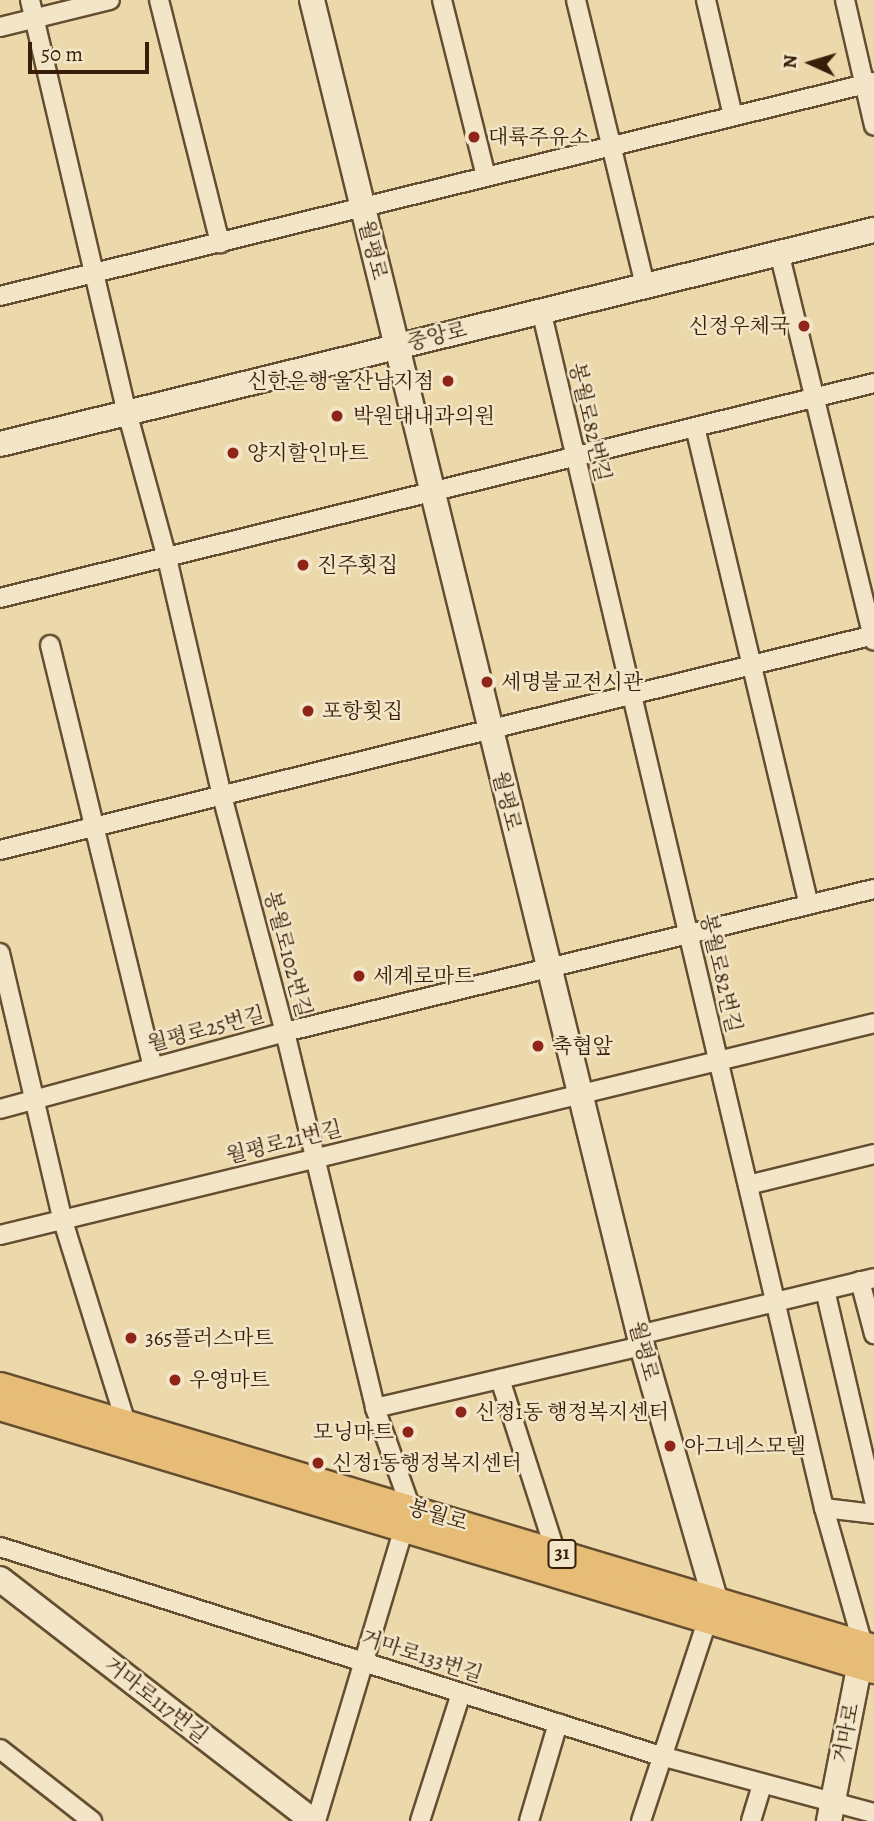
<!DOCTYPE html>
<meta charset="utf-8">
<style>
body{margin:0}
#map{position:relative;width:874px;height:1821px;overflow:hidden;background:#ecd9ab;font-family:Alegreya,"Noto Serif KR",serif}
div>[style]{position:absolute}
.roads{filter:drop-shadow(2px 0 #654d31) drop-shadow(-2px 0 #654d31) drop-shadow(0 2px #654d31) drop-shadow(0 -2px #654d31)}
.street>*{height:18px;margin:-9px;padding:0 9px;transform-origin:9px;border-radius:9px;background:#f3e6c8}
.secondary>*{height:24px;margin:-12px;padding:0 12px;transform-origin:12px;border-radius:12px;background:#f3e6c8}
.primary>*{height:26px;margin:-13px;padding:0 13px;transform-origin:13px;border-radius:13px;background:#e6bc76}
.dots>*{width:19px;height:19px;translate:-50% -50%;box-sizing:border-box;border:4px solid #f3e6c8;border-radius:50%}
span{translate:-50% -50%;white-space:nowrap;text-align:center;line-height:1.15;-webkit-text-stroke:5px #f3e6c8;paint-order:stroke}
.shield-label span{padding:2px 5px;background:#f3e6c8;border:2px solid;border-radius:5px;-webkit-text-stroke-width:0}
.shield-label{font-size:19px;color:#381e08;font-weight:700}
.poi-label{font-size:21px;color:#381e08}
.left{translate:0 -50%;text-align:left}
.right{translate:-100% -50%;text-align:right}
.street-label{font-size:21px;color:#381e08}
.north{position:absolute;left:776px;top:28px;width:70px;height:70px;-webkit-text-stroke:5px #f3e6c8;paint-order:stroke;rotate:274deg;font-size:19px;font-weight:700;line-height:28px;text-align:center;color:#381e08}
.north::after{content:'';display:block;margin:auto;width:24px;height:32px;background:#381e08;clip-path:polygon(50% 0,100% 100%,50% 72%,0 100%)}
.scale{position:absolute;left:28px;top:42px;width:121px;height:32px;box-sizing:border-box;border:4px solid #381e08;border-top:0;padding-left:9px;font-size:21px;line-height:24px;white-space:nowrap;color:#381e08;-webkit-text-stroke:5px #f3e6c8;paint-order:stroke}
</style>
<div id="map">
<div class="roads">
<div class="street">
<div style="left:30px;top:0;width:423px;rotate:76.8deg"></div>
<div style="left:127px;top:412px;width:151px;rotate:74.7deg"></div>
<div style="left:167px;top:558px;width:244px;rotate:77deg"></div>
<div style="left:222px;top:796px;width:244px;rotate:75.1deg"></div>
<div style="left:285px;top:1032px;width:387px;rotate:76.5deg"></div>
<div style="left:375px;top:1408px;width:104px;rotate:70.3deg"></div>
<div style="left:159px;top:0;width:251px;rotate:75.9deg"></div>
<div style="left:442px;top:0;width:181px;rotate:76deg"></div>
<div style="left:576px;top:0;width:293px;rotate:76.4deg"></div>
<div style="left:706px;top:0;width:119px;rotate:76.9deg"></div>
<div style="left:845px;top:0;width:129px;rotate:77deg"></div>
<div style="left:0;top:27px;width:113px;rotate:-13.8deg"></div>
<div style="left:779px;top:252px;width:400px;rotate:76.3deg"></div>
<div style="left:0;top:296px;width:900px;rotate:-13.76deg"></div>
<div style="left:541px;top:310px;width:1231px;rotate:76.71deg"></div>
<div style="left:824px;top:1508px;width:142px;rotate:74.1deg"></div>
<div style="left:695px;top:427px;width:490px;rotate:76.6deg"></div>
<div style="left:0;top:598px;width:900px;rotate:-13.82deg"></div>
<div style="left:50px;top:645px;width:434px;rotate:76.3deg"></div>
<div style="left:0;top:850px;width:900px;rotate:-13.82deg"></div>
<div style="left:0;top:953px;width:275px;rotate:76.8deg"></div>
<div style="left:63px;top:1221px;width:212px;rotate:72.7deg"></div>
<div style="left:0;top:1109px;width:295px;rotate:-15.1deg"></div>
<div style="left:285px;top:1032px;width:606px;rotate:-13.65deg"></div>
<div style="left:748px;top:1185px;width:130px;rotate:-13.8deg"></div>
<div style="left:0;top:1235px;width:899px;rotate:-13.63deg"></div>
<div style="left:860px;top:1281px;width:55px;rotate:75.2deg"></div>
<div style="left:825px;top:1290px;width:216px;rotate:76.9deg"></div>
<div style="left:639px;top:1335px;width:242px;rotate:-13.6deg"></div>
<div style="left:500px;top:1379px;width:183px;rotate:72.2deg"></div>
<div style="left:375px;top:1408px;width:274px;rotate:-13.1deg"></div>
<div style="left:824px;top:1508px;width:50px;rotate:6.8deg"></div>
<div style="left:0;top:1547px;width:693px;rotate:17.55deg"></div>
<div style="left:661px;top:1756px;width:220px;rotate:15deg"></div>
<div style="left:0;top:1749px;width:117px;rotate:38deg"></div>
<div style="left:316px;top:1821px;width:307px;rotate:-73.3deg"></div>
<div style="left:420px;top:1821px;width:134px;rotate:-72.2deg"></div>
<div style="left:529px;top:1821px;width:102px;rotate:-73.5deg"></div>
<div style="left:641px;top:1821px;width:220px;rotate:-71.7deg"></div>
<div style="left:751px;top:1821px;width:39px;rotate:-73deg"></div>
</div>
<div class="secondary">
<div style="left:312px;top:0;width:1386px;rotate:76.22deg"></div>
<div style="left:642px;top:1346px;width:263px;rotate:73.9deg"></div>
<div style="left:0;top:444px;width:900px;rotate:-13.76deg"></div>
<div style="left:0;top:1579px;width:396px;rotate:37.7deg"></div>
<div style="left:829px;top:1821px;width:177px;rotate:-78.9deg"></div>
</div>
<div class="primary">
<div style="left:0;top:1386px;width:912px;rotate:16.69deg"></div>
<div style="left:0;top:1407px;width:913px;rotate:16.75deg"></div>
</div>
</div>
<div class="dots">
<div style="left:474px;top:137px;background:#8f2418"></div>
<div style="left:804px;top:326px;background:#8f2418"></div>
<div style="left:448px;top:381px;background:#8f2418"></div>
<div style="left:337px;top:416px;background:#8f2418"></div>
<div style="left:233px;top:453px;background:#8f2418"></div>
<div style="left:303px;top:565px;background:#8f2418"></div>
<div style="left:487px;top:682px;background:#8f2418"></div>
<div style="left:308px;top:711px;background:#8f2418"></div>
<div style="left:359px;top:976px;background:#8f2418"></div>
<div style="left:538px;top:1046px;background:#8f2418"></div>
<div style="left:131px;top:1338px;background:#8f2418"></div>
<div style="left:175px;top:1380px;background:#8f2418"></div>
<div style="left:461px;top:1412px;background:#8f2418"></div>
<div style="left:408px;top:1432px;background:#8f2418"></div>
<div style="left:670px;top:1446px;background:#8f2418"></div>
<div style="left:318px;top:1463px;background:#8f2418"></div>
</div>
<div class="shield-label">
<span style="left:562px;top:1554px">31</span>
</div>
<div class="poi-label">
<span class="left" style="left:488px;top:137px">대륙주유소</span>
<span class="right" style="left:790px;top:326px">신정우체국</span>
<span class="right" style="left:434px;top:381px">신한은행 울산남지점</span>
<span class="left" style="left:353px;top:416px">박원대내과의원</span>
<span class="left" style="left:247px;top:453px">양지할인마트</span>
<span class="left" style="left:317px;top:565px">진주횟집</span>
<span class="left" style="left:501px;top:682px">세명불교전시관</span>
<span class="left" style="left:322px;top:711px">포항횟집</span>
<span class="left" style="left:373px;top:976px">세계로마트</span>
<span class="left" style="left:552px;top:1046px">축협앞</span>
<span class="left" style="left:145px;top:1338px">365플러스마트</span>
<span class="left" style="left:189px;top:1380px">우영마트</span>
<span class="left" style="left:475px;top:1412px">신정1동 행정복지센터</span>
<span class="right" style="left:394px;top:1432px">모닝마트</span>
<span class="left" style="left:684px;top:1446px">아그네스모텔</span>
<span class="left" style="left:332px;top:1463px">신정1동행정복지센터</span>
</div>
<div class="street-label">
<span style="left:373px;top:250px;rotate:76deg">월평로</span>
<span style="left:437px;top:336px;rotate:-14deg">중앙로</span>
<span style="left:590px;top:422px;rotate:77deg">봉월로82번길</span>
<span style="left:507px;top:801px;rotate:76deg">월평로</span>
<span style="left:288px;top:954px;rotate:75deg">봉월로102번길</span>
<span style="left:721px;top:973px;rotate:77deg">봉월로82번길</span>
<span style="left:206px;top:1029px;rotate:-15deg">월평로25번길</span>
<span style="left:284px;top:1142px;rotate:-14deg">월평로21번길</span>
<span style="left:644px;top:1351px;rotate:75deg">월평로</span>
<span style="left:438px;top:1515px;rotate:17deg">봉월로</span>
<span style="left:422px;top:1656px;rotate:18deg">거마로133번길</span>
<span style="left:156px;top:1700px;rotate:38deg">거마로117번길</span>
<span style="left:846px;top:1733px;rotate:-79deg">거마로</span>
</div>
<div class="north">N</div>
<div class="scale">50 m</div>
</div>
